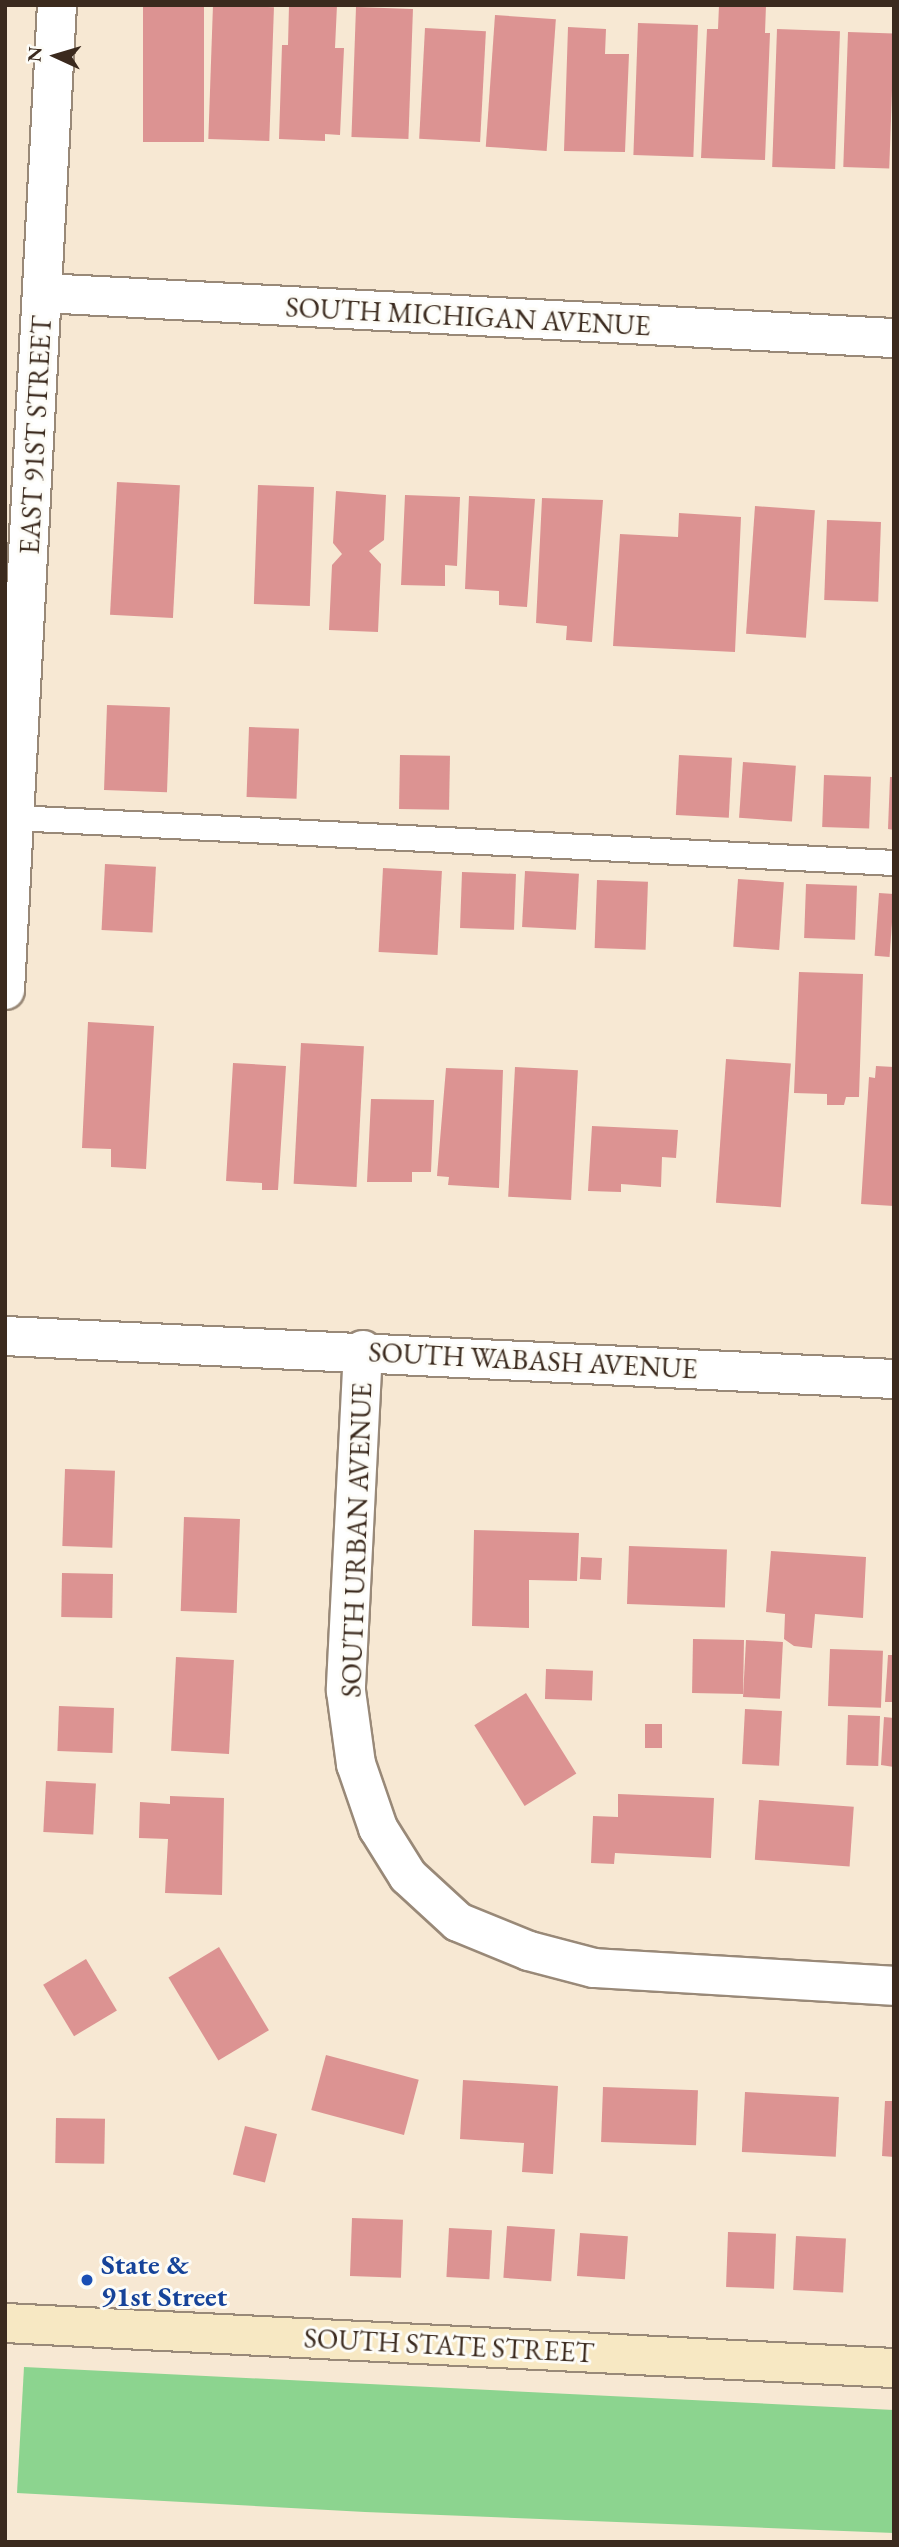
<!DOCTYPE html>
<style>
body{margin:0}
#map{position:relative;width:899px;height:2547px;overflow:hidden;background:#f7e8d3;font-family:"EB Garamond",serif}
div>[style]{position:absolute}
.green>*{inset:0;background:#8cd48f}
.building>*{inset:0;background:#dc9392;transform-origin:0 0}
.roads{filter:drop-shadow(2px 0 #998978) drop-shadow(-2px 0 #998978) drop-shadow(0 2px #998978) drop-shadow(0 -2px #998978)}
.service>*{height:24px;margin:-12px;padding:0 12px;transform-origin:12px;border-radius:12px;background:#fff}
.minor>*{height:38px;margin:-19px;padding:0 19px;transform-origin:19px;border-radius:19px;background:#fff}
.secondary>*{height:38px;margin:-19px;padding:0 19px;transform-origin:19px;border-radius:19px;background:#f7e8c3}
.dots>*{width:19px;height:19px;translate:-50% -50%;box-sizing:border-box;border:4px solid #fdfcf7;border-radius:50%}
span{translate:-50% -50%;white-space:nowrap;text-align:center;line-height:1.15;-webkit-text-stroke:6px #fdfcf7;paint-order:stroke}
.street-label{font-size:28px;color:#3b2a1e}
.transit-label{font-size:28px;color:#164399;font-weight:700}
.left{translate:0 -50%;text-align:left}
.frame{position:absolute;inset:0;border:7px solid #3b2a1e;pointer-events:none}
.north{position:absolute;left:21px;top:21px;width:70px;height:70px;-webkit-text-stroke:5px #fdfcf7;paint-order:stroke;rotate:274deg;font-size:19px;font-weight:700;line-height:28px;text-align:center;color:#3b2a1e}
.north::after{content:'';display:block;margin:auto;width:24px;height:32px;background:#3b2a1e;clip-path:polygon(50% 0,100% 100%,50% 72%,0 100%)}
</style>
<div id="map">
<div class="green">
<div style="clip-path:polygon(24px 2367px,894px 2410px,894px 2533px,365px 2512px,17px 2493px)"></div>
</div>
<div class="building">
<div style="left:143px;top:5px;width:61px;height:137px"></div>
<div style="left:213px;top:5px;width:61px;height:134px;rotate:2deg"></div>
<div style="clip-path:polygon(289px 5px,337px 5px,335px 48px,344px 48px,340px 135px,325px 134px,325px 141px,279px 139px,282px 45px,288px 45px)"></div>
<div style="clip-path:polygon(719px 5px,766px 5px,765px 33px,770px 33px,765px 160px,701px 158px,707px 29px,718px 29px)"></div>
<div style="left:356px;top:7px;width:57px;height:130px;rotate:2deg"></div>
<div style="left:495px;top:15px;width:61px;height:132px;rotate:4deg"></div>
<div style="left:638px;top:23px;width:60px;height:132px;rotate:2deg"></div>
<div style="clip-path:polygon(568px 27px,606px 29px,605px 54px,629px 54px,625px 152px,564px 151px)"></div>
<div style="left:425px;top:28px;width:61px;height:111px;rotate:3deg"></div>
<div style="left:777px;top:29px;width:63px;height:138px;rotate:2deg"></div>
<div style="left:848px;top:32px;width:46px;height:135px;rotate:2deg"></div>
<div style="left:117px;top:482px;width:63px;height:133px;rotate:3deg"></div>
<div style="left:258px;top:485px;width:56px;height:119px;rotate:2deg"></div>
<div style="clip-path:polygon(336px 491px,386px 495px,384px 540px,369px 551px,381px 564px,378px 632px,329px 630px,332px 565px,342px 554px,333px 543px)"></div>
<div style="clip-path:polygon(405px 495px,460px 497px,457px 566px,445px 565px,445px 586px,401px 585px)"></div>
<div style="clip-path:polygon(469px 496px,535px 499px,527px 607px,499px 605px,499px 591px,465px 589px)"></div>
<div style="clip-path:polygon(542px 498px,603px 500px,592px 642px,566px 640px,567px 626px,536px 623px)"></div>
<div style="left:755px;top:506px;width:60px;height:128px;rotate:4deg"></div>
<div style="clip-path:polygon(679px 513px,741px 517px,735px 652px,613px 646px,620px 534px,678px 537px)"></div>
<div style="left:827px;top:520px;width:54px;height:80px;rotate:2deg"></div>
<div style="left:107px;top:705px;width:63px;height:85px;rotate:2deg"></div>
<div style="left:249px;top:727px;width:50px;height:70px;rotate:2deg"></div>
<div style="left:400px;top:755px;width:50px;height:54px;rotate:1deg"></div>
<div style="left:679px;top:755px;width:53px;height:60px;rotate:3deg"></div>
<div style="left:743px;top:762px;width:53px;height:56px;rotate:4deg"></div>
<div style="left:824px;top:775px;width:47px;height:52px;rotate:2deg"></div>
<div style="clip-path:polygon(890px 777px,894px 777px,894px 830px,888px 829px)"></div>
<div style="left:105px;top:864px;width:51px;height:66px;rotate:3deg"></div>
<div style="left:383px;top:868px;width:59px;height:84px;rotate:3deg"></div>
<div style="left:525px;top:871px;width:54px;height:56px;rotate:3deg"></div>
<div style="left:462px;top:872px;width:54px;height:56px;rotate:2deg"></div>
<div style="left:738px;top:879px;width:46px;height:68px;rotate:4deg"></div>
<div style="left:597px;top:880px;width:51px;height:68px;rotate:2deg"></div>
<div style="left:806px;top:884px;width:51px;height:54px;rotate:2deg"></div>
<div style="left:879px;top:893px;width:15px;height:63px;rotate:4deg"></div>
<div style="clip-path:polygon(799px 972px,863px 974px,859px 1097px,846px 1097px,844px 1105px,827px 1105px,827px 1094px,794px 1093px)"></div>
<div style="clip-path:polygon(88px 1022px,154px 1026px,146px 1169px,111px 1167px,111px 1149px,82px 1148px)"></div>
<div style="left:301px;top:1043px;width:63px;height:141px;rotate:3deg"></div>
<div style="left:726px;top:1059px;width:65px;height:144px;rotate:4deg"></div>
<div style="clip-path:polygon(233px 1063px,286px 1066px,278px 1190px,262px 1190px,262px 1183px,226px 1181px)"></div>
<div style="clip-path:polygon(876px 1066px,894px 1067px,894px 1206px,861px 1204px,869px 1077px,875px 1078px)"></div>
<div style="left:515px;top:1067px;width:63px;height:130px;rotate:3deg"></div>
<div style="clip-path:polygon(446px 1068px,503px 1070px,499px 1188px,448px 1185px,449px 1177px,437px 1176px)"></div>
<div style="clip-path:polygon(371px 1099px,434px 1100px,431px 1172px,412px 1172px,412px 1182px,367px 1182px)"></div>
<div style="clip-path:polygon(592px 1126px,678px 1130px,676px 1158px,662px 1157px,661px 1187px,621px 1184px,621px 1192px,588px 1191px)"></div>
<div style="left:65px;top:1469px;width:50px;height:77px;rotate:2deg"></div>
<div style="left:184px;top:1517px;width:56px;height:94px;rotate:2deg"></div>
<div style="clip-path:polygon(474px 1530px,579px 1533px,577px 1581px,529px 1580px,529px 1628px,472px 1626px)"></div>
<div style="left:629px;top:1546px;width:98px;height:58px;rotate:2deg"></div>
<div style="clip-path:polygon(771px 1551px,866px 1557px,863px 1618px,815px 1614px,812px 1648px,794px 1646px,784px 1639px,785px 1614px,766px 1612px)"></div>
<div style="left:581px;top:1557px;width:21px;height:22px;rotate:3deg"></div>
<div style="left:62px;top:1573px;width:51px;height:44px;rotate:1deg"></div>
<div style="left:693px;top:1639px;width:51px;height:54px;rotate:1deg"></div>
<div style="left:746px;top:1640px;width:37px;height:57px;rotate:3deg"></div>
<div style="left:830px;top:1649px;width:53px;height:57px;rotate:2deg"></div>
<div style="clip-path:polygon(888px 1655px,894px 1655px,894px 1702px,885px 1702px)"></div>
<div style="left:176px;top:1657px;width:58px;height:94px;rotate:3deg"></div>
<div style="left:546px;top:1669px;width:47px;height:30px;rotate:2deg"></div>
<div style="left:526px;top:1693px;width:95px;height:61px;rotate:58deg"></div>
<div style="left:59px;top:1706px;width:55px;height:45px;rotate:2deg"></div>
<div style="left:745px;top:1709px;width:37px;height:55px;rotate:3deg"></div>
<div style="left:848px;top:1715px;width:32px;height:50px;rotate:2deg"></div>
<div style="clip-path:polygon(884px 1717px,894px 1718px,894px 1767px,881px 1765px)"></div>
<div style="left:645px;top:1724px;width:17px;height:24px"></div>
<div style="left:46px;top:1781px;width:50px;height:51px;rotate:3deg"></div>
<div style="clip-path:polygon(618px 1794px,714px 1798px,711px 1858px,615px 1853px,614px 1864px,591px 1863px,593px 1816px,618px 1817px)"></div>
<div style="clip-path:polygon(170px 1796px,224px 1798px,222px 1895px,165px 1893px,168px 1839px,139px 1838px,140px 1802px,170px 1804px)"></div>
<div style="left:759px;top:1800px;width:95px;height:60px;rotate:4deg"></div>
<div style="left:219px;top:1947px;width:97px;height:59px;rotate:59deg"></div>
<div style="left:86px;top:1959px;width:60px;height:50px;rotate:59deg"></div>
<div style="left:326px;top:2055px;width:96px;height:57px;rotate:15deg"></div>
<div style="clip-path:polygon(463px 2080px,558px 2086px,553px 2174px,522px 2172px,524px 2143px,460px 2139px)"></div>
<div style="left:603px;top:2087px;width:95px;height:55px;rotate:2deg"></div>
<div style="left:745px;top:2092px;width:94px;height:60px;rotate:3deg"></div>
<div style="clip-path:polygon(885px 2101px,894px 2101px,894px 2157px,882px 2156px)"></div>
<div style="left:56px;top:2118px;width:49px;height:45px;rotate:1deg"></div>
<div style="left:245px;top:2126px;width:33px;height:50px;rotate:14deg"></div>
<div style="left:352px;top:2218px;width:51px;height:58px;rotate:2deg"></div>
<div style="left:507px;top:2226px;width:48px;height:52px;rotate:4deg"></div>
<div style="left:449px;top:2228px;width:43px;height:49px;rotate:3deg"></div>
<div style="left:728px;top:2232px;width:48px;height:55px;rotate:2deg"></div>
<div style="left:580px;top:2233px;width:48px;height:43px;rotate:4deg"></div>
<div style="left:796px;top:2236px;width:50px;height:54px;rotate:3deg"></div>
</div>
<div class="roads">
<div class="service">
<div style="left:15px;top:818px;width:880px;rotate:2.93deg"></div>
</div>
<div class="minor">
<div style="left:43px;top:293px;width:852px;rotate:3.03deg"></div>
<div style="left:5px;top:990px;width:986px;rotate:-86.98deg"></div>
<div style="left:5px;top:1336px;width:890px;rotate:2.77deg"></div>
<div style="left:363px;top:1350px;width:341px;rotate:92.9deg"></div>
<div style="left:346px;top:1691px;width:74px;rotate:82.2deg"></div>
<div style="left:356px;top:1764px;width:68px;rotate:71deg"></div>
<div style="left:378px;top:1828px;width:57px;rotate:58deg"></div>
<div style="left:408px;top:1876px;width:68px;rotate:42.6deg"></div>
<div style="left:458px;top:1922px;width:77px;rotate:22.2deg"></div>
<div style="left:529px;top:1951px;width:67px;rotate:14.7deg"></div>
<div style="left:594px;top:1968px;width:301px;rotate:3.4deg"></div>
</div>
<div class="secondary">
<div style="left:5px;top:2323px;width:890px;rotate:2.9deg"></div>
</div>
</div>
<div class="dots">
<div style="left:87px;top:2280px;background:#1a4fb4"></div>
</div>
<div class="street-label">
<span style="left:468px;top:316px;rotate:3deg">SOUTH MICHIGAN AVENUE</span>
<span style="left:35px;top:435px;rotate:-87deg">EAST 91ST STREET</span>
<span style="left:533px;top:1360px;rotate:3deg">SOUTH WABASH AVENUE</span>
<span style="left:356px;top:1540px;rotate:-88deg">SOUTH URBAN AVENUE</span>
<span style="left:449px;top:2345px;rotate:3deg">SOUTH STATE STREET</span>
</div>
<div class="transit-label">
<span class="left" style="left:101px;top:2280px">State &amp;<br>91st Street</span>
</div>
<div class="frame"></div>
<div class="north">N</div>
</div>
